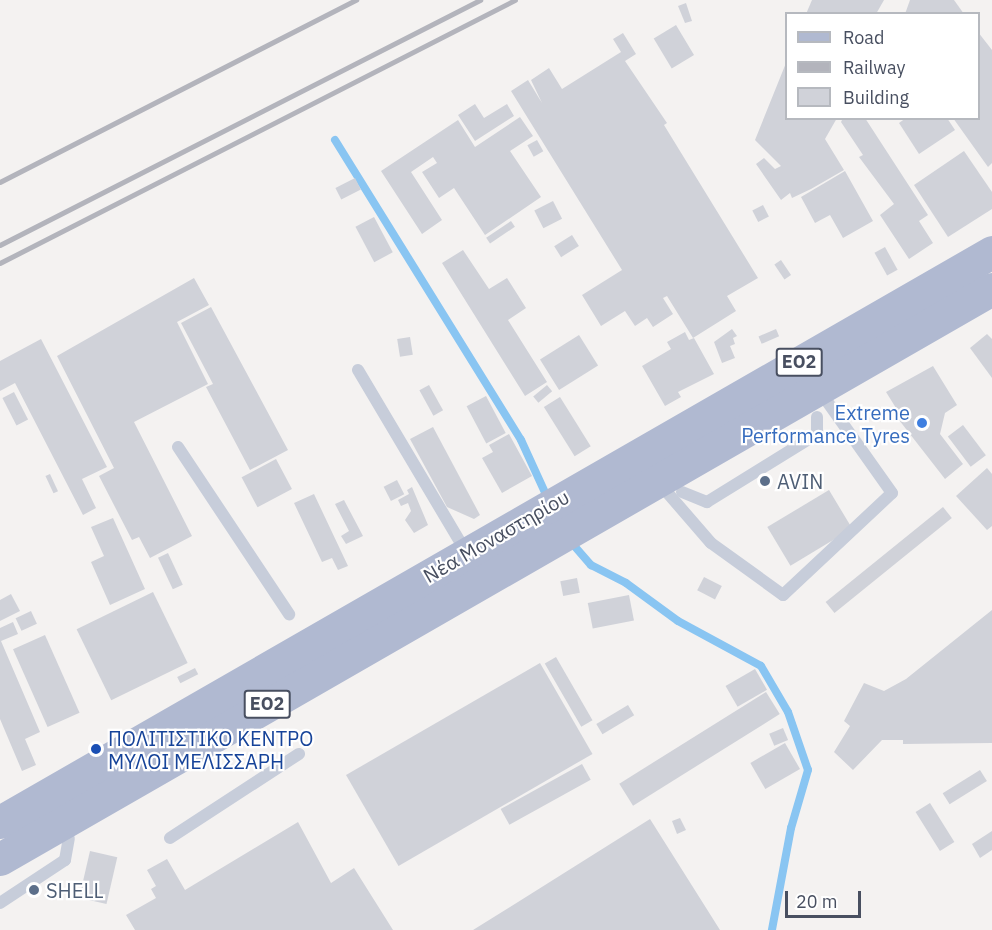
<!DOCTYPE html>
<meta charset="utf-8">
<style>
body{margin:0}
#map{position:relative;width:992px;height:930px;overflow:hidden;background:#f4f2f1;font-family:"IBM Plex Sans",sans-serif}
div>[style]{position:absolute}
.stream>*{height:8px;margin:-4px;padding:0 4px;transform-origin:4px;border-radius:4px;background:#89c5f2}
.building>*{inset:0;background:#d0d2d9;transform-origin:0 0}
.service>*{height:12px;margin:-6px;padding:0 6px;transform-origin:6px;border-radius:6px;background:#c7cdda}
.primary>*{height:33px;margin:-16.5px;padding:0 16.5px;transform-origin:16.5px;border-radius:16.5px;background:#b0b9d1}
.rail>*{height:4.5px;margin:-2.25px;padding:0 2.25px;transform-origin:2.25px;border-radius:2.25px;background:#b3b4bc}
.dots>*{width:16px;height:16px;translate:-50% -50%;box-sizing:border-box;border:3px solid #fff;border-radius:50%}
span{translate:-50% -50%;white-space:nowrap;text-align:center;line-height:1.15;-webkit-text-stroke:4.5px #fff;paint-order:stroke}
.shield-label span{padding:2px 4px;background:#fff;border:2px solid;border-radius:4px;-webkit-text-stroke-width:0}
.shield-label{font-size:18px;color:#484f60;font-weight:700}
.shop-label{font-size:20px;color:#366cbe}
.right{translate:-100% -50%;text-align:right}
.service-label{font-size:20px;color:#4e5e75}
.left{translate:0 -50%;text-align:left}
.street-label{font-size:20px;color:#484f60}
.transit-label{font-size:20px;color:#164399}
.legend{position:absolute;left:785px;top:12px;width:195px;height:108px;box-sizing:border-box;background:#fff;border:2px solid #b6b9bf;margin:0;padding:8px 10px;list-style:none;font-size:18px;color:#484f60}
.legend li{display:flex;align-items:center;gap:12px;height:30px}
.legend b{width:30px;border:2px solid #b6b9bf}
.scale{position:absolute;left:785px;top:891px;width:76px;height:27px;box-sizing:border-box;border:3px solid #484f60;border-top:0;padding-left:8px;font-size:18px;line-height:21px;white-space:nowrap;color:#484f60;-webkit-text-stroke:4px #fff;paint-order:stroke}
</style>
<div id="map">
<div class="stream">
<div style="left:335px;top:140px;width:353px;rotate:58.2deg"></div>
<div style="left:521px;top:440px;width:65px;rotate:65.4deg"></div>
<div style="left:570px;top:541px;width:32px;rotate:49deg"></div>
<div style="left:591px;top:565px;width:39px;rotate:27deg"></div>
<div style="left:626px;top:583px;width:64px;rotate:36.2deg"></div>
<div style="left:678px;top:621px;width:94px;rotate:28.5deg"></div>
<div style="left:761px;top:666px;width:53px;rotate:59.6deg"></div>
<div style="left:788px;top:712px;width:61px;rotate:71deg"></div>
<div style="left:808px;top:770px;width:60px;rotate:106.3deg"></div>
<div style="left:791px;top:828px;width:104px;rotate:100.6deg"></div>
</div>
<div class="building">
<div style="clip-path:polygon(812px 0,884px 0,876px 14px,806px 14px)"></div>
<div style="clip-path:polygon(910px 0,954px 0,964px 14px,905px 14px)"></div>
<div style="clip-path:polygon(686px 3px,692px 21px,685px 23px,678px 6px)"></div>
<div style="left:676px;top:25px;width:35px;height:26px;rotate:59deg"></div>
<div style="clip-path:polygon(978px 32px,992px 50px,992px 163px,988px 167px,953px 118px,978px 118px)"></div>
<div style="clip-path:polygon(623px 33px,636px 54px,625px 61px,667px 123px,664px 125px,758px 278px,727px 296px,736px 311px,693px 338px,667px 296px,663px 298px,673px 314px,653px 327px,647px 318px,635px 326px,625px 311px,601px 326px,582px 295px,622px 270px,511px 91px,528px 80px,542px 103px,531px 80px,549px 68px,562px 89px,621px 52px,613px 39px)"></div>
<div style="clip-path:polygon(786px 63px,786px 118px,837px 118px,825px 139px,844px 170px,811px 189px,792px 198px,790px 193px,781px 200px,756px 164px,764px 158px,775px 169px,781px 166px,755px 140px)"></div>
<div style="clip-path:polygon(475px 104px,484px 118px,507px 104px,514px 116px,475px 141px,458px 115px)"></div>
<div style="clip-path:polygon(520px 117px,533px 136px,510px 151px,541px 197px,485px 235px,454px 188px,439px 198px,422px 172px,437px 163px,433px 157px,411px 172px,442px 220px,422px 234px,381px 171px,458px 120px,475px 147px)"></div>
<div style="clip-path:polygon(843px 118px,865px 118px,928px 215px,919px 221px,933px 243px,909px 259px,880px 215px,894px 204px,859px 157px,863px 155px,841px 122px)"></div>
<div style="clip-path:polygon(906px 118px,947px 118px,955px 130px,919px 154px,899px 123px)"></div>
<div style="left:537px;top:140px;width:13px;height:11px;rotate:61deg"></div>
<div style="clip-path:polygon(964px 151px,992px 192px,992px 209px,948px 237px,914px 185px)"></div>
<div style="clip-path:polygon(845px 171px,873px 221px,843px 238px,830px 215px,815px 223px,801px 197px)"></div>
<div style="left:355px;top:178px;width:13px;height:22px;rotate:63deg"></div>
<div style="left:553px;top:201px;width:20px;height:21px;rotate:63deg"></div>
<div style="left:763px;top:205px;width:13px;height:12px;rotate:63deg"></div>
<div style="left:374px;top:217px;width:40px;height:21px;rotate:62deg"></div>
<div style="left:511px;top:221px;width:7px;height:30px;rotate:56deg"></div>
<div style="left:572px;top:235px;width:13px;height:21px;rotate:58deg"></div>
<div style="left:885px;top:247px;width:26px;height:12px;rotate:61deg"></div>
<div style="clip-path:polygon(463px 250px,489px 289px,507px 278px,526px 308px,508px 320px,547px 382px,525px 396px,442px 263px)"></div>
<div style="left:781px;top:260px;width:18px;height:8px;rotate:56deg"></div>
<div style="clip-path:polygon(194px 278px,209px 305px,177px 322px,208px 384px,134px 422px,192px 536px,150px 558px,139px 537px,132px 540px,99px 476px,114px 468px,57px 356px)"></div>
<div style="clip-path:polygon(211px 307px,288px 450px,250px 470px,206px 387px,213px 384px,181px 323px)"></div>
<div style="clip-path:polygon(732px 329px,737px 336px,733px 338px,735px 344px,730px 346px,735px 358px,722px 363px,714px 342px)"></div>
<div style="left:776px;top:329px;width:8px;height:19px;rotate:67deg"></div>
<div style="clip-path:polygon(685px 332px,689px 340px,694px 338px,714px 374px,678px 392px,681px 397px,665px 406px,642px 366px,671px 349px,667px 342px)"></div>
<div style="clip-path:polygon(987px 334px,992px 339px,992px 378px,970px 348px)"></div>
<div style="left:579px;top:335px;width:36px;height:46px;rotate:58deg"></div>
<div style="left:410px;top:337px;width:18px;height:13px;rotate:81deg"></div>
<div style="clip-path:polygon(41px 339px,107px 467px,82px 479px,96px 508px,83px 515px,15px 383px,0 391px,0 361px)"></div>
<div style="clip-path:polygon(933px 366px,957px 405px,945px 413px,940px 434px,963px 464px,945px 479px,892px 411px,896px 408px,886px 392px)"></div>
<div style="left:429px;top:385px;width:29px;height:11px;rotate:61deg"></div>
<div style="left:547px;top:385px;width:8px;height:18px;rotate:50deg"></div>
<div style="left:14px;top:392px;width:31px;height:13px;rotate:63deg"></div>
<div style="left:486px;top:396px;width:42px;height:22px;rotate:62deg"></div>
<div style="left:560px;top:397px;width:58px;height:19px;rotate:58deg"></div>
<div style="left:963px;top:425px;width:38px;height:19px;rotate:53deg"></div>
<div style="clip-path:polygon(433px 427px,480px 515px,474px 519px,447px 507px,410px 439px)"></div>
<div style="clip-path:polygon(509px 434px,532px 476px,502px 493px,482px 458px,493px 452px,489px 445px)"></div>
<div style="left:276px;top:459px;width:34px;height:39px;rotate:62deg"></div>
<div style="clip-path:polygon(987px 468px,992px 474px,992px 526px,987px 530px,956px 496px)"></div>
<div style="left:50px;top:474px;width:19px;height:5px;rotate:65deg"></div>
<div style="left:397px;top:480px;width:16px;height:15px;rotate:63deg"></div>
<div style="clip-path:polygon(412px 487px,428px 525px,414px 533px,405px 520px,411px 511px,408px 503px,401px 506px,398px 500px,409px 494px,407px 490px)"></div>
<div style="left:829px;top:490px;width:45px;height:72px;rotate:59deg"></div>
<div style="clip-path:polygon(314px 494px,348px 566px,338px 570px,332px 558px,322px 562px,294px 503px)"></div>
<div style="clip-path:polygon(344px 500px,363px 536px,346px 544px,341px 536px,349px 531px,335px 504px)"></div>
<div style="left:943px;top:507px;width:14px;height:151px;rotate:51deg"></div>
<div style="clip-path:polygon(113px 518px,145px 589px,110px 605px,91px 562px,104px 556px,91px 527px)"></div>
<div style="left:168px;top:553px;width:35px;height:11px;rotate:65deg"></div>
<div style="left:704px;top:577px;width:20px;height:15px;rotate:27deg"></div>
<div style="left:577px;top:578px;width:15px;height:17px;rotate:79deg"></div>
<div style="left:153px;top:592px;width:79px;height:85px;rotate:64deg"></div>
<div style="clip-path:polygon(11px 594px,20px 611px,0 621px,0 600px)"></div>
<div style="left:629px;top:595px;width:26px;height:42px;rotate:79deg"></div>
<div style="clip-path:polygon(992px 610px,992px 743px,903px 744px,903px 740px,882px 740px,853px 770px,834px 752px,850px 726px,844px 721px,864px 683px,884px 691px,906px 679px)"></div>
<div style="left:31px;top:611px;width:14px;height:17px;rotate:65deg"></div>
<div style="clip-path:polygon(13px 622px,18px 634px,1px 641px,40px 732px,25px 739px,36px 765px,22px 771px,0 719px,0 628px)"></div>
<div style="left:45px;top:635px;width:85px;height:35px;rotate:66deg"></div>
<div style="left:556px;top:657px;width:73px;height:13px;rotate:60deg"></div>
<div style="left:540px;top:663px;width:105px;height:224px;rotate:60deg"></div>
<div style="left:195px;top:668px;width:7px;height:20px;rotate:63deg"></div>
<div style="left:755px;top:669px;width:24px;height:34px;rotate:60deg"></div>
<div style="left:766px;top:692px;width:26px;height:173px;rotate:58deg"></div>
<div style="left:628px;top:705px;width:12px;height:37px;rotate:59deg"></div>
<div style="left:783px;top:728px;width:13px;height:15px;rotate:67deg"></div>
<div style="left:785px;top:743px;width:30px;height:40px;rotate:60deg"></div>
<div style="left:582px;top:764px;width:18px;height:93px;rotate:61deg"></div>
<div style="left:980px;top:770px;width:13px;height:44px;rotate:58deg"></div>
<div style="left:930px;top:803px;width:46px;height:17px;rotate:58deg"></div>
<div style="clip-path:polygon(680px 818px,686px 830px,677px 834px,672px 821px)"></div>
<div style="clip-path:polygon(650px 819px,720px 930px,473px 930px,518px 902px)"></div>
<div style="clip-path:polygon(298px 822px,331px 883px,354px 868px,393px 930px,135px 930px,126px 915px,156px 898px,151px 889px,156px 886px,147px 870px,167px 859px,185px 890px)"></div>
<div style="clip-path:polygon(992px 831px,992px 850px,980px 858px,972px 844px)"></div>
<div style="left:90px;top:851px;width:28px;height:48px;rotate:13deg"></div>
</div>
<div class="service">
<div style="left:358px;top:370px;width:212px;rotate:59.3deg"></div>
<div style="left:178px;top:447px;width:201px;rotate:56.4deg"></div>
<div style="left:659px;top:483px;width:79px;rotate:49.1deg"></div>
<div style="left:711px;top:543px;width:89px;rotate:35.8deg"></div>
<div style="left:783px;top:595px;width:149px;rotate:-43.1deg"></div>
<div style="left:892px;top:493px;width:126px;rotate:-125.3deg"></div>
<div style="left:682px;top:492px;width:27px;rotate:22deg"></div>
<div style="left:707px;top:502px;width:129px;rotate:-31.7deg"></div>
<div style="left:817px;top:434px;width:17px;rotate:-90deg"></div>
<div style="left:170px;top:838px;width:154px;rotate:-33.1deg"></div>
<div style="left:0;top:903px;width:78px;rotate:-33.5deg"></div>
<div style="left:65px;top:860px;width:22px;rotate:-80deg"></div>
</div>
<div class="primary">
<div style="left:0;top:822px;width:1144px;rotate:-29.88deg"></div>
<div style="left:0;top:859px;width:1144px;rotate:-29.88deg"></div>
</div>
<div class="rail">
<div style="left:0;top:182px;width:400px;rotate:-27.1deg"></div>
<div style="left:0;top:245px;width:539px;rotate:-27.04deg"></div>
<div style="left:0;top:263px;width:578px;rotate:-27.05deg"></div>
</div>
<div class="dots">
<div style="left:922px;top:423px;background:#3f7fe0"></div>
<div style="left:765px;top:481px;background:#5c6f8a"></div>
<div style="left:96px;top:749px;background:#1a4fb4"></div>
<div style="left:34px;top:890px;background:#5c6f8a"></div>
</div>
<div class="shield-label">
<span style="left:799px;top:362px">ΕΟ2</span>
<span style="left:267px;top:704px">ΕΟ2</span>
</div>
<div class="shop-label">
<span class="right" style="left:910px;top:424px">Extreme<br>Performance Tyres</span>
</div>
<div class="service-label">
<span class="left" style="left:777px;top:481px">AVIN</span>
<span class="left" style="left:46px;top:890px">SHELL</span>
</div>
<div class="street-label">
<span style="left:496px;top:536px;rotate:-30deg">Νέα Μοναστηρίου</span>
</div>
<div class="transit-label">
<span class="left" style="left:108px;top:750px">ΠΟΛΙΤΙΣΤΙΚΟ ΚΕΝΤΡΟ<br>ΜΥΛΟΙ ΜΕΛΙΣΣΑΡΗ</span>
</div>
<ul class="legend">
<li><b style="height:8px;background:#b0b9d1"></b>Road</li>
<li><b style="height:8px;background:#b3b4bc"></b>Railway</li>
<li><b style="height:16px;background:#d0d2d9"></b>Building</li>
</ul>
<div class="scale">20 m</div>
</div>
